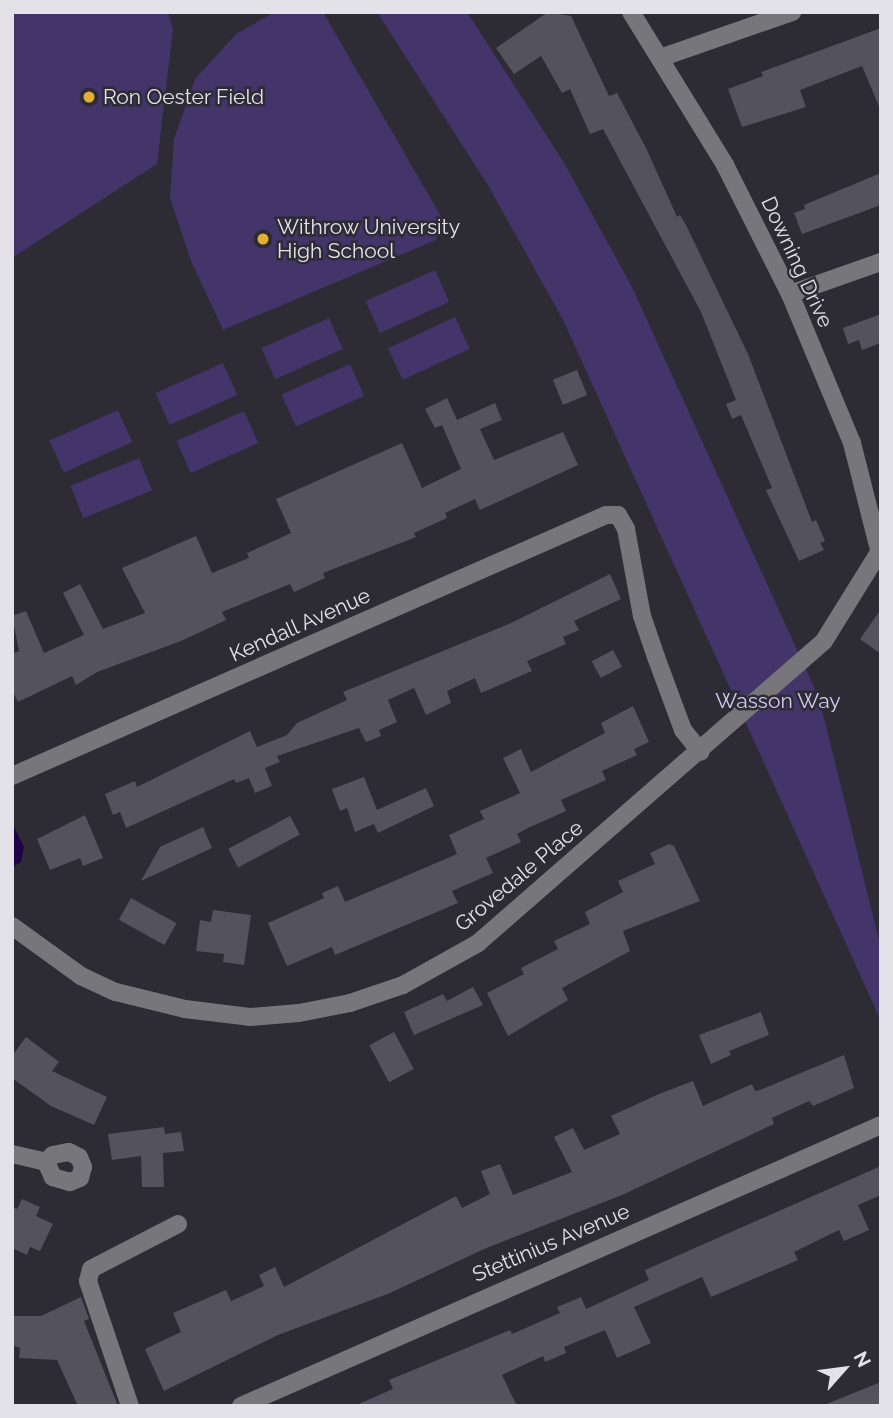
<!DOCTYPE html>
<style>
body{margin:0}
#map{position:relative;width:893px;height:1418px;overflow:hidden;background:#2d2b34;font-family:Raleway,sans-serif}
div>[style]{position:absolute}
.green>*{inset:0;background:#43346a;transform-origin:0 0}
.water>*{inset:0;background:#200347}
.building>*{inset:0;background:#54525d;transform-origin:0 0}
.minor>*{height:18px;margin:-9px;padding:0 9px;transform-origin:9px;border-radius:9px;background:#77767b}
.dots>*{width:19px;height:19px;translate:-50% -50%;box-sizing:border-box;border:4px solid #2d2b34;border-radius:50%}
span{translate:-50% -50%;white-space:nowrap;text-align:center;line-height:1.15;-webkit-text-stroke:5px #2d2b34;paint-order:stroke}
.poi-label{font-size:21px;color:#e3e2e8}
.left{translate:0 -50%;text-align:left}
.street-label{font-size:21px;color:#e3e2e8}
.park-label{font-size:21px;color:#d3cbf4}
.frame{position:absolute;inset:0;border:14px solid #e3e2e8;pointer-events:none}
.north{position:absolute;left:809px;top:1334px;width:70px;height:70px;-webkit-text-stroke:5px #2d2b34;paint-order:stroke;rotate:62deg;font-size:19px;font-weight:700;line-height:28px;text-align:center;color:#e3e2e8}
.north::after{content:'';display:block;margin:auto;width:24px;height:32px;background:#e3e2e8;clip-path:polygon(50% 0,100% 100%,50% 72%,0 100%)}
</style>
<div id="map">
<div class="green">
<div style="clip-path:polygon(12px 12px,168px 12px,173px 30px,157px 164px,12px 258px)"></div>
<div style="clip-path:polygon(275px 12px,323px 12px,442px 218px,436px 240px,223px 330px,191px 261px,170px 198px,174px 139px,195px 79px,236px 34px)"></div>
<div style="clip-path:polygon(377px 12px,467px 12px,563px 161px,632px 287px,819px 698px,881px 948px,881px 1021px,563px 320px,489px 187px)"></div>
<div style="left:435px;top:270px;width:35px;height:76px;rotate:66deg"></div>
<div style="left:455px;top:317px;width:35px;height:74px;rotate:65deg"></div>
<div style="left:329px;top:318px;width:34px;height:74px;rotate:66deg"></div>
<div style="left:223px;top:363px;width:35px;height:74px;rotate:66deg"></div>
<div style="left:350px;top:364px;width:35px;height:75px;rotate:66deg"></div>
<div style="left:118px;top:410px;width:35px;height:75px;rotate:66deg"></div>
<div style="left:244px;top:411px;width:35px;height:74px;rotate:66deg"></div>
<div style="left:139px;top:458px;width:35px;height:74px;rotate:68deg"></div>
</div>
<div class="water">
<div style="clip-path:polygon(12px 823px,24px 847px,21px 862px,12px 867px)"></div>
</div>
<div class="building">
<div style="clip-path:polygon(548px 12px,571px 16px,609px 96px,617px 93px,647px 150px,677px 217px,680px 215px,686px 225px,748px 354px,812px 522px,816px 520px,825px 541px,820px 543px,824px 550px,799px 561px,766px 490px,772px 488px,741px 415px,732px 419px,726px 404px,736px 400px,701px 312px,603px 129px,590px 134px,570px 89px,562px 93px,541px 56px,514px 74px,496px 48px)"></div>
<div style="clip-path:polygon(881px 28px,881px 111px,862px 66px,800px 90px,806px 107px,742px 127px,728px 89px,763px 76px,761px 72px)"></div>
<div style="clip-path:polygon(881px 173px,881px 205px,802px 234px,794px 213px,805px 209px,804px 205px)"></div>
<div style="clip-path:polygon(881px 314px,881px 343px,862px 350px,859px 340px,848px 344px,843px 328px)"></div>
<div style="left:577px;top:370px;width:27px;height:26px;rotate:68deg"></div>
<div style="clip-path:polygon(447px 398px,457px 420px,495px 403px,502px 420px,480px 429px,494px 460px,563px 432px,578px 465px,480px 510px,475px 499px,445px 513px,447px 518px,414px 533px,416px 537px,323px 573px,325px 578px,294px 592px,290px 584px,222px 612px,226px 620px,181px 641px,97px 672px,76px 685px,72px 676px,18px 702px,12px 690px,12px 654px,19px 651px,12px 616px,26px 611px,44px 653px,84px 635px,63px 593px,80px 584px,103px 629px,145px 613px,122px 568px,196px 536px,212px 573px,249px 558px,247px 553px,291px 533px,276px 499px,402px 443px,422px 488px,461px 469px,442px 425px,435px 428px,425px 409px)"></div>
<div style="clip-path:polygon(610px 574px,621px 599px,574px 621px,579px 630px,563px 637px,566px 644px,527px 661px,532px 671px,481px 693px,475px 678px,447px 691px,451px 703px,426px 715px,414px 688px,388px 700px,397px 722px,379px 730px,381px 736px,366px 742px,359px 728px,277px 756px,280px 762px,265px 768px,272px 786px,255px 793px,249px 778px,236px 783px,234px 779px,126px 828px,120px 812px,113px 815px,105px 794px,135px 781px,137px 787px,250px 731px,257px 747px,287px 735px,297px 723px,347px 700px,343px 692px,511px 623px)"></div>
<div style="clip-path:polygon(881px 609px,881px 654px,860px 639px)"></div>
<div style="left:613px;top:650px;width:19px;height:24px;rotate:62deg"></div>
<div style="clip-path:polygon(633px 706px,649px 742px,634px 749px,637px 755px,602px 771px,606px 780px,561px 800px,566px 811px,528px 828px,517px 834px,521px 842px,486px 858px,493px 873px,452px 891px,458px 903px,335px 955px,332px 947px,287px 966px,268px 923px,324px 898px,322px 893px,338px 886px,345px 902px,457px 854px,449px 835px,484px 819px,480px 811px,520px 793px,503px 758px,521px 749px,531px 772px,605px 733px,601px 723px)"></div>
<div style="clip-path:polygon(364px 777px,377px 810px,426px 788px,434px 806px,378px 833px,374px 824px,355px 832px,347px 808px,340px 811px,332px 789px)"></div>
<div style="clip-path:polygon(85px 815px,103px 858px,83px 866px,80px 858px,50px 870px,37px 839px)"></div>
<div style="left:290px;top:816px;width:21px;height:70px;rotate:62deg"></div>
<div style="clip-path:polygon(203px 827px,212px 848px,141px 881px,160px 847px)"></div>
<div style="clip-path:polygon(669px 844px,674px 846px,700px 901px,623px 931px,630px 951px,562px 988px,568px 1000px,508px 1036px,487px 993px,524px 974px,521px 968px,558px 949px,554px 941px,590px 924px,585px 912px,623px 892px,618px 881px,655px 864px,650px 853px)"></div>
<div style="left:131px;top:898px;width:52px;height:25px;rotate:29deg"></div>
<div style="clip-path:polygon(213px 910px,251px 915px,244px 965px,223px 962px,224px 954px,196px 951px,200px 920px,211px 922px)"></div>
<div style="clip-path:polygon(473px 987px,483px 1005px,414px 1035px,404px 1012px,443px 994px,447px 1001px)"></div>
<div style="clip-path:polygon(761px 1012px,769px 1035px,729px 1051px,731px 1055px,711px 1064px,699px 1035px)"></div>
<div style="left:394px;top:1032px;width:42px;height:28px;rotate:62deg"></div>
<div style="clip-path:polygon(26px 1037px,59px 1062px,52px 1071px,107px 1097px,94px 1125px,51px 1106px,12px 1078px,12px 1056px)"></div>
<div style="clip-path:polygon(844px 1055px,854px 1088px,813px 1106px,809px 1101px,772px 1118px,774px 1124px,622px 1195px,484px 1249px,390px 1293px,278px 1335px,164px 1391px,145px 1349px,181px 1332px,173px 1313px,226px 1290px,231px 1301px,264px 1286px,259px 1275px,275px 1267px,284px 1287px,456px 1196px,462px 1208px,490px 1194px,481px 1171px,500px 1164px,513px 1195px,572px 1172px,554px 1137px,573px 1128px,584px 1150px,620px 1134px,611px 1116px,659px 1094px,693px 1081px,703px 1106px,752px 1084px,755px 1091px,760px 1090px)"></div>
<div style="clip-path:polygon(164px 1127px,165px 1134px,181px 1132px,184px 1151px,163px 1153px,164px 1187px,142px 1187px,141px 1156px,112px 1160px,108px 1134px)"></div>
<div style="clip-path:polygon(881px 1166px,881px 1195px,858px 1205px,869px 1230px,844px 1241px,839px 1230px,794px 1252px,798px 1260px,711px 1297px,702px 1277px,634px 1307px,651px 1343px,617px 1358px,605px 1330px,564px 1347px,566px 1353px,545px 1362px,543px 1356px,502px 1375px,517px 1406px,354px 1406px,393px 1389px,389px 1380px,510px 1330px,512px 1334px,560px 1313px,557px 1307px,581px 1297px,586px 1309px,649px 1280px,645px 1270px)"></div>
<div style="clip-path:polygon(22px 1199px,40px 1207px,36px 1216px,53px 1224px,40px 1251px,30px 1247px,27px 1255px,12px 1248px,12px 1207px,17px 1209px)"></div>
<div style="clip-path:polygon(81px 1297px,89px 1319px,84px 1321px,118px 1406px,78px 1406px,57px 1360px,19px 1358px,20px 1348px,12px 1345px,12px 1316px,41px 1316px)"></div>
<div style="clip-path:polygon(881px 1382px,881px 1406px,824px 1406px,824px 1405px)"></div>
</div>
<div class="minor">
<div style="left:631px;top:12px;width:180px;rotate:58.4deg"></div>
<div style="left:725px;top:165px;width:144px;rotate:63.3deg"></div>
<div style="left:790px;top:294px;width:161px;rotate:67.4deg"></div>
<div style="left:852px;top:443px;width:110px;rotate:75.8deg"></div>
<div style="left:660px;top:58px;width:140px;rotate:-19.2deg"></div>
<div style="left:790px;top:294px;width:96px;rotate:-19.4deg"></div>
<div style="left:12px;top:776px;width:649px;rotate:-23.72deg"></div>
<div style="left:606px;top:515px;width:12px"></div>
<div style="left:618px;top:515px;width:16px;rotate:60deg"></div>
<div style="left:626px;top:529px;width:88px;rotate:79.6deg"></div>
<div style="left:642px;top:616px;width:43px;rotate:71.1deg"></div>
<div style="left:656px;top:657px;width:78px;rotate:69.7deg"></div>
<div style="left:683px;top:730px;width:28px;rotate:51deg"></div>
<div style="left:12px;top:926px;width:85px;rotate:35.9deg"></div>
<div style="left:81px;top:976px;width:38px;rotate:25deg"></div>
<div style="left:116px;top:992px;width:71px;rotate:13.8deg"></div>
<div style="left:185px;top:1009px;width:65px;rotate:7deg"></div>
<div style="left:250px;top:1017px;width:49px;rotate:-4.7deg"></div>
<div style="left:299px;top:1013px;width:52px;rotate:-11.1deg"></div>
<div style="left:350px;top:1003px;width:56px;rotate:-18.8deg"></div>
<div style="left:403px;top:985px;width:86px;rotate:-29.2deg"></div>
<div style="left:478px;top:943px;width:459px;rotate:-41.1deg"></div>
<div style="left:824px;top:641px;width:108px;rotate:-58.2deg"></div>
<div style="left:69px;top:1152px;width:11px;rotate:27deg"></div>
<div style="left:79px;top:1157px;width:11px;rotate:68deg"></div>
<div style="left:83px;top:1167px;width:11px;rotate:105deg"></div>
<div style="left:80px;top:1178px;width:11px;rotate:158deg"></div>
<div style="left:70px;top:1182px;width:18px;rotate:-164deg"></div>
<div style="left:53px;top:1177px;width:17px;rotate:-115deg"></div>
<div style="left:46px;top:1162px;width:10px;rotate:-45deg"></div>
<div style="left:53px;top:1155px;width:16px;rotate:-11deg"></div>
<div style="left:12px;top:1154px;width:35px;rotate:13deg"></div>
<div style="left:130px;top:1406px;width:132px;rotate:-108.6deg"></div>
<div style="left:88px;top:1281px;width:12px;rotate:-76deg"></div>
<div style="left:91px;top:1269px;width:98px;rotate:-27.3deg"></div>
<div style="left:241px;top:1406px;width:699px;rotate:-23.7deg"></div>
</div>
<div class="dots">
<div style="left:89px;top:97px;background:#e2af34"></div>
<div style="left:263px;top:239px;background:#e2af34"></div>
</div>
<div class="poi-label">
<span class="left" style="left:103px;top:97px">Ron Oester Field</span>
<span class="left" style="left:277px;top:239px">Withrow University<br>High School</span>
</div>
<div class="street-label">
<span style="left:797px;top:262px;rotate:65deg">Downing Drive</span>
<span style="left:300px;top:625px;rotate:-24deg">Kendall Avenue</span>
<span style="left:519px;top:876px;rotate:-40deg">Grovedale Place</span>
<span style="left:551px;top:1243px;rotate:-23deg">Stettinius Avenue</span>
</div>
<div class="park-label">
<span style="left:778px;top:701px">Wasson Way</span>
</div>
<div class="frame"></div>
<div class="north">N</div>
</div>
